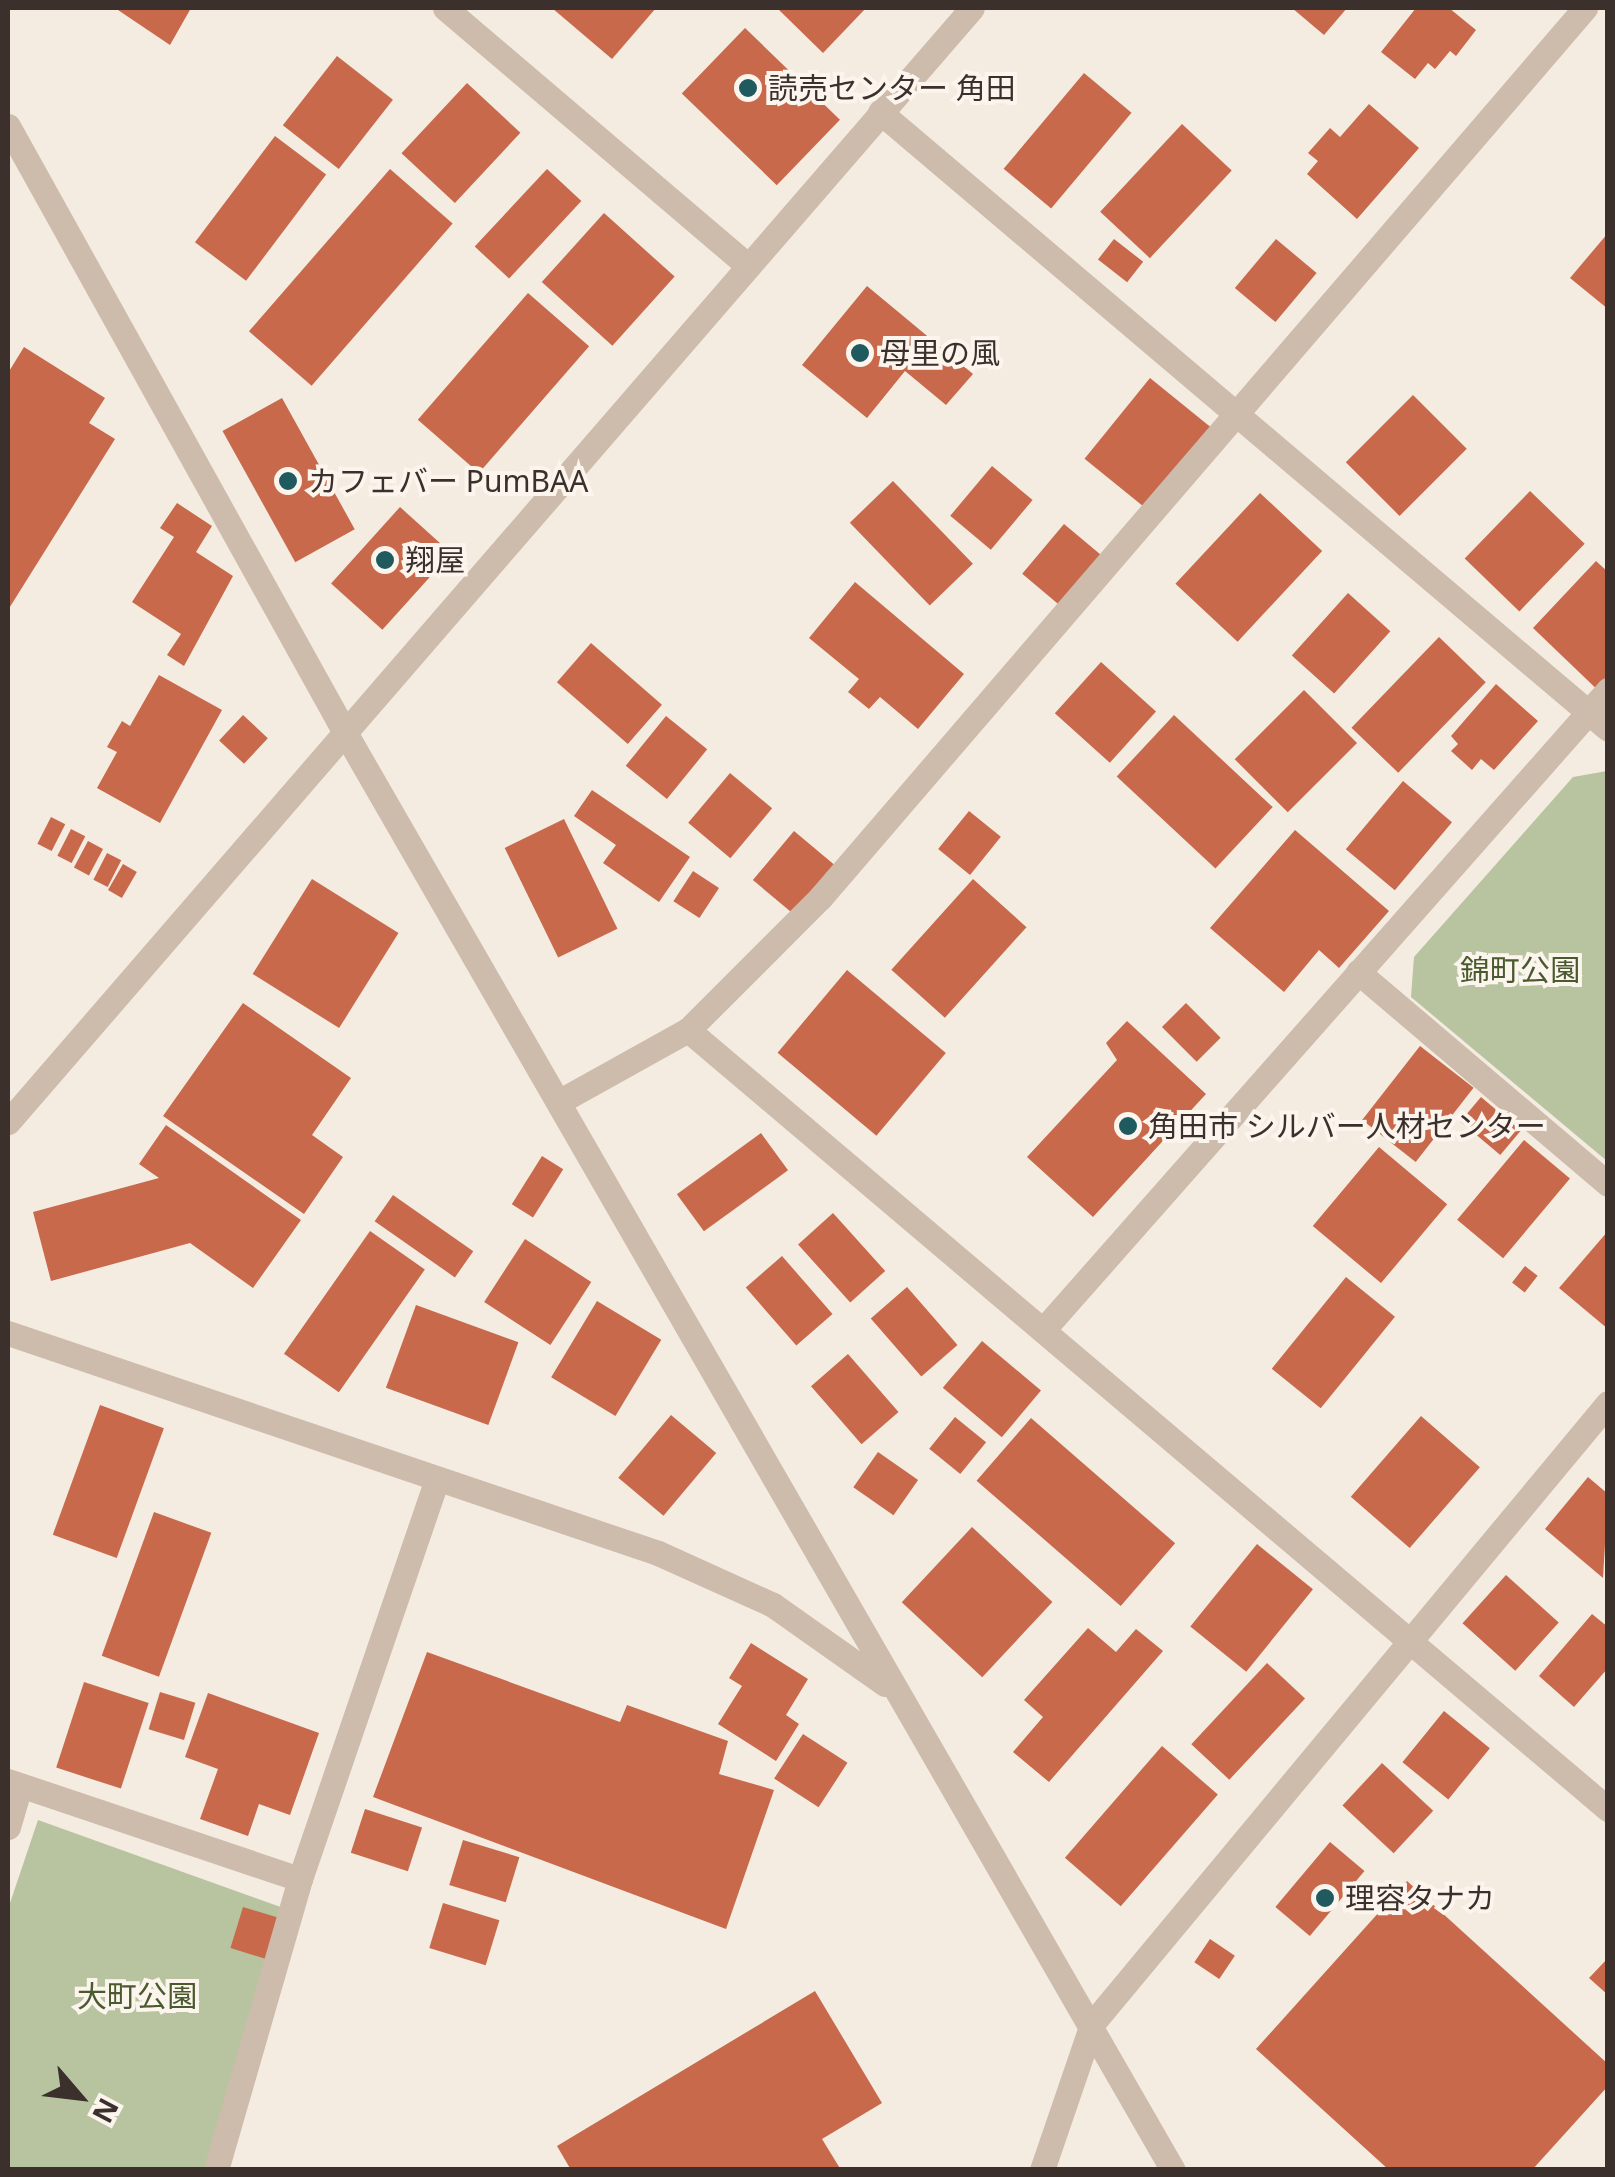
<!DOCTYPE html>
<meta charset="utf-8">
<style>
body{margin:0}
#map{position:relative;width:1615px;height:2177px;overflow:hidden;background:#f4ebe1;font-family:"Noto Sans","Noto Sans JP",sans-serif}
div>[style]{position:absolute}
.green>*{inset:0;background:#b8c4a0}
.building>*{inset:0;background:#c8694b;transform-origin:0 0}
.service>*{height:25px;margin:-12.5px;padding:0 12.5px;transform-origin:12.5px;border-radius:12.5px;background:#cdbbac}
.minor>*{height:25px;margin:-12.5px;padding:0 12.5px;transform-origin:12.5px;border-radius:12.5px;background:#cdbbac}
.tertiary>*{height:25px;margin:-12.5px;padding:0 12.5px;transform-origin:12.5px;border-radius:12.5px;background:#cdbbac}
.dots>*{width:28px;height:28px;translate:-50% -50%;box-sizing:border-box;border:5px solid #fbf5ee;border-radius:50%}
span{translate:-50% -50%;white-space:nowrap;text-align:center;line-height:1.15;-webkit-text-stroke:8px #fbf5ee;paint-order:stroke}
.poi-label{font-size:30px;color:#3b302b}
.left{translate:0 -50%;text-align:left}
.park-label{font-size:30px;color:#4a5a2e}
.frame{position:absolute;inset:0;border:10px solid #3b302b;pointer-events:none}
.north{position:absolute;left:30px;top:2047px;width:100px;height:100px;-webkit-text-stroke:8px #fbf5ee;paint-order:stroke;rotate:118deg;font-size:28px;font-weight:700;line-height:40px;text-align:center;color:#3b302b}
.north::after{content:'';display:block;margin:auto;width:35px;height:45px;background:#3b302b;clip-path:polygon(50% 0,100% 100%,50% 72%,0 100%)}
</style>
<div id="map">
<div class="green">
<div style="clip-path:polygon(1607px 771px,1608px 771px,1607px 1161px,1411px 997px,1414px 957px,1573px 777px)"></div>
<div style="clip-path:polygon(38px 1820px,303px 1915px,216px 2169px,8px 2170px,8px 1909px)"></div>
</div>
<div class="building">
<div style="clip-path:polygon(115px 8px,191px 8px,170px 45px)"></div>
<div style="clip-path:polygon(552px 8px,656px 8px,612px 59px)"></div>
<div style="clip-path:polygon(777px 8px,866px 8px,823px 53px)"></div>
<div style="clip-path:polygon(1292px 8px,1347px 8px,1324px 35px)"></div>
<div style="clip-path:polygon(1416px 8px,1449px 8px,1476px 30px,1456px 56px,1450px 51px,1435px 69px,1428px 63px,1415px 79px,1381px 52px)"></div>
<div style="left:745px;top:28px;width:132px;height:91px;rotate:44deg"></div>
<div style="left:337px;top:56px;width:71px;height:88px;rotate:38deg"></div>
<div style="left:1084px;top:73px;width:62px;height:125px;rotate:40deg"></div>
<div style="left:467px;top:83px;width:73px;height:96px;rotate:43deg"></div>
<div style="clip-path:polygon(1369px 104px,1419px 148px,1357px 219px,1307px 174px,1318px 161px,1308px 153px,1330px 128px,1340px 137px)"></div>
<div style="left:1182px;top:124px;width:68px;height:120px;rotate:43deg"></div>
<div style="left:275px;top:136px;width:64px;height:133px;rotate:37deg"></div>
<div style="left:390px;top:169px;width:83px;height:215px;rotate:41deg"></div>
<div style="left:547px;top:169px;width:47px;height:106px;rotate:43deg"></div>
<div style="left:604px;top:213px;width:95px;height:93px;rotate:42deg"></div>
<div style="clip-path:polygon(1608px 233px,1608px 309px,1570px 278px)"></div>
<div style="left:1114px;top:239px;width:37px;height:26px;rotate:38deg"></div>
<div style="left:1276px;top:239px;width:53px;height:64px;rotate:40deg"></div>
<div style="clip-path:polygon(867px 286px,973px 374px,946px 405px,905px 371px,867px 418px,802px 365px)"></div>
<div style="left:528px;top:293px;width:81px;height:168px;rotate:41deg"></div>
<div style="clip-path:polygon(24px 347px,105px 398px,89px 423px,115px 439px,8px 610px,8px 373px)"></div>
<div style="left:1150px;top:378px;width:79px;height:104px;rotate:39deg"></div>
<div style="left:1413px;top:395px;width:76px;height:95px;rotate:45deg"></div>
<div style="left:282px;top:398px;width:150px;height:68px;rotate:61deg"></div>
<div style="left:992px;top:466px;width:53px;height:65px;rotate:40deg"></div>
<div style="left:893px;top:481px;width:115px;height:60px;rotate:46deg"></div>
<div style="left:1530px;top:491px;width:76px;height:94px;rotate:44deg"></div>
<div style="left:1260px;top:493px;width:85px;height:124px;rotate:43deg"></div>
<div style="clip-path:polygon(177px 503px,212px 526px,196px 552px,233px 576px,184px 666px,167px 655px,181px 634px,132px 602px,174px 537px,160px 528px)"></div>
<div style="left:400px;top:507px;width:69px;height:103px;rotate:42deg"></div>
<div style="left:1064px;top:524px;width:55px;height:65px;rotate:40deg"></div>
<div style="clip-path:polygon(1596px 561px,1608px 572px,1605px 697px,1533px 628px)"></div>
<div style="clip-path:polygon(855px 582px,964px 674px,918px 729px,880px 697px,869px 709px,848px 692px,859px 679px,809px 638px)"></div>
<div style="left:1348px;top:593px;width:57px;height:84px;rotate:42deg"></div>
<div style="left:1439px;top:637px;width:65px;height:126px;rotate:44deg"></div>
<div style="left:591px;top:643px;width:94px;height:52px;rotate:41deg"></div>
<div style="left:1101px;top:662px;width:74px;height:69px;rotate:42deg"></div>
<div style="clip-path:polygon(159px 675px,222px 710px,160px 823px,97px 788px,117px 752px,107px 747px,122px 721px,130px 726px)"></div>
<div style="clip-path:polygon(1496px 684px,1538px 721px,1494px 770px,1481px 759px,1472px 770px,1451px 751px,1458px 744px,1451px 736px)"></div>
<div style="left:1304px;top:690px;width:75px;height:98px;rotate:45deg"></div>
<div style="left:243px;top:715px;width:34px;height:35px;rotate:43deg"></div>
<div style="left:1174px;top:715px;width:135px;height:84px;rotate:43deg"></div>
<div style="left:666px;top:716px;width:53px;height:64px;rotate:39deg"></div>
<div style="left:730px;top:773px;width:55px;height:65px;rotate:40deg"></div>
<div style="left:1403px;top:781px;width:64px;height:89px;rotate:40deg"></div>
<div style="clip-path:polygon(592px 790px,690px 857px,659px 902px,603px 863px,616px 845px,574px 816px)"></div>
<div style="left:969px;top:811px;width:41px;height:49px;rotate:39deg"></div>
<div style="left:51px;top:817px;width:16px;height:30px;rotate:27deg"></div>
<div style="left:564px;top:819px;width:122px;height:66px;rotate:64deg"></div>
<div style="left:71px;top:829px;width:16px;height:30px;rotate:27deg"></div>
<div style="clip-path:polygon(1295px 830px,1389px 911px,1339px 968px,1319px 950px,1284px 992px,1210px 928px)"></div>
<div style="left:794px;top:831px;width:53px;height:64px;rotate:40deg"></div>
<div style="left:88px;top:841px;width:17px;height:30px;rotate:28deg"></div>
<div style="left:107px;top:853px;width:16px;height:30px;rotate:27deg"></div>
<div style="left:123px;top:864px;width:16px;height:30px;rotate:30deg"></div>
<div style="left:693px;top:871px;width:31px;height:36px;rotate:33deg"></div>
<div style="left:312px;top:879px;width:102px;height:112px;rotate:32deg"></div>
<div style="left:973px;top:879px;width:72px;height:122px;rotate:42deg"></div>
<div style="left:847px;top:970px;width:129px;height:108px;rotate:40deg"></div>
<div style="clip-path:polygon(243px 1003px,351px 1078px,312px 1135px,343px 1157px,304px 1214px,163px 1116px)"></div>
<div style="left:1186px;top:1003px;width:49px;height:34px;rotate:45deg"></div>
<div style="clip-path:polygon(1127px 1021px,1206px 1094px,1093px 1217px,1027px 1157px,1117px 1060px,1106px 1043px)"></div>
<div style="left:1420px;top:1046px;width:68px;height:94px;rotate:38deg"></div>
<div style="left:1481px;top:1097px;width:52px;height:32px;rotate:40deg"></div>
<div style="clip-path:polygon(166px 1125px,301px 1220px,253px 1288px,190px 1243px,51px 1281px,33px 1212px,159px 1178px,139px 1164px)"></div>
<div style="left:761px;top:1133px;width:46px;height:104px;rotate:54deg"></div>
<div style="left:1524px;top:1140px;width:60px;height:104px;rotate:40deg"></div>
<div style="left:1379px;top:1147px;width:89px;height:103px;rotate:40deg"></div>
<div style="left:542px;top:1156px;width:25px;height:57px;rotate:32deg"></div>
<div style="left:393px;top:1195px;width:98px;height:32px;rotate:35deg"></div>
<div style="left:833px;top:1213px;width:78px;height:47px;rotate:48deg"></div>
<div style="left:370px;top:1231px;width:67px;height:150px;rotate:35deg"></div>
<div style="clip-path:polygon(1608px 1231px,1608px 1329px,1559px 1288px)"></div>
<div style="left:525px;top:1239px;width:79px;height:75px;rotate:33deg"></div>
<div style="left:782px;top:1256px;width:77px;height:48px;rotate:49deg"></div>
<div style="left:1525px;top:1266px;width:16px;height:21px;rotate:38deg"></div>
<div style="left:1346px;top:1277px;width:63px;height:118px;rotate:39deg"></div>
<div style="left:907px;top:1287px;width:77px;height:48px;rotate:49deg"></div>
<div style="left:597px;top:1301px;width:75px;height:89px;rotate:31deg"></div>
<div style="left:416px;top:1305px;width:109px;height:88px;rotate:20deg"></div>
<div style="left:982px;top:1341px;width:77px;height:61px;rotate:40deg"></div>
<div style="left:848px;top:1354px;width:77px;height:49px;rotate:49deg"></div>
<div style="left:100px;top:1405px;width:68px;height:138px;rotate:20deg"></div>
<div style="left:671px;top:1415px;width:59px;height:82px;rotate:40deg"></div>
<div style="left:1421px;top:1416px;width:78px;height:107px;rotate:41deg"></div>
<div style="left:955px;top:1417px;width:40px;height:41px;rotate:39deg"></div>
<div style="left:1031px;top:1418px;width:191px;height:83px;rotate:41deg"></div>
<div style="left:878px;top:1452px;width:49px;height:43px;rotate:35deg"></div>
<div style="clip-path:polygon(1588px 1477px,1608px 1494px,1603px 1578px,1545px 1529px)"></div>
<div style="left:154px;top:1512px;width:61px;height:153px;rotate:20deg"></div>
<div style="left:972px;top:1527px;width:110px;height:103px;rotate:43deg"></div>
<div style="left:1257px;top:1544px;width:72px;height:106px;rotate:39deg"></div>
<div style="left:1506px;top:1575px;width:71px;height:65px;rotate:42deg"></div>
<div style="clip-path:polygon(1592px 1614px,1608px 1627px,1608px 1668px,1574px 1707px,1539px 1676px)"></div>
<div style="clip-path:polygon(1088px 1628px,1116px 1652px,1136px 1629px,1163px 1651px,1049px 1782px,1013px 1752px,1043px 1717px,1024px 1700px)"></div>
<div style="clip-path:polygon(751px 1643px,808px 1679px,786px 1715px,799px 1724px,776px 1761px,718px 1724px,742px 1686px,729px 1678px)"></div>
<div style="clip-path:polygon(427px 1652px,620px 1722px,627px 1705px,728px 1741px,719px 1774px,774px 1790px,726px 1929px,373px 1797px)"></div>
<div style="left:1267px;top:1663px;width:52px;height:111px;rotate:43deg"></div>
<div style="left:84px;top:1682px;width:68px;height:90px;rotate:18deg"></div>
<div style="left:160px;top:1692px;width:37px;height:39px;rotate:17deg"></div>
<div style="clip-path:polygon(208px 1693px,319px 1733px,290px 1815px,259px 1804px,248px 1836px,200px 1819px,218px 1769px,185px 1757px)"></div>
<div style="left:1444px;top:1711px;width:59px;height:66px;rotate:39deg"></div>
<div style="left:803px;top:1734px;width:53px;height:53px;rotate:33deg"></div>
<div style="left:1162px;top:1746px;width:74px;height:148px;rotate:41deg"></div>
<div style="left:1382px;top:1763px;width:70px;height:58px;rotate:43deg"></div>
<div style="left:365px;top:1809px;width:60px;height:46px;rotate:18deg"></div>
<div style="left:463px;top:1840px;width:59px;height:47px;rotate:17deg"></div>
<div style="left:1330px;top:1842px;width:45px;height:85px;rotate:40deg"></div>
<div style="clip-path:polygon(1407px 1881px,1608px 2064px,1608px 2086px,1532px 2170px,1389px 2170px,1256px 2049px)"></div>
<div style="left:443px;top:1903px;width:59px;height:47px;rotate:17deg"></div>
<div style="left:243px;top:1907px;width:44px;height:43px;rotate:17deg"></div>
<div style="left:1210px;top:1939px;width:30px;height:28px;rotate:34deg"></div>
<div style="clip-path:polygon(1608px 1958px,1608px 1995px,1589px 1978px)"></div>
<div style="clip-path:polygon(815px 1991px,882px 2103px,822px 2139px,841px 2170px,571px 2170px,557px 2146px)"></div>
</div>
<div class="service">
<div style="left:1358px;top:972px;width:328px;rotate:40.3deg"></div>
</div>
<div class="minor">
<div style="left:445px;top:8px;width:397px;rotate:40.4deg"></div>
<div style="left:880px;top:112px;width:954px;rotate:40.28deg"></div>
<div style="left:688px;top:1030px;width:1206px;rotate:40.26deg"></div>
<div style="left:562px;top:1100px;width:144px;rotate:-29.1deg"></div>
<div style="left:688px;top:1030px;width:187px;rotate:-45deg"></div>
<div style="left:820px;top:898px;width:1174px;rotate:-49.32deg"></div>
<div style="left:1043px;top:1330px;width:854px;rotate:-48.56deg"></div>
<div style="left:8px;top:1781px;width:308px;rotate:18.6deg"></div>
<div style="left:8px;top:1827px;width:43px;rotate:-73.7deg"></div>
<div style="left:216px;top:2170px;width:303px;rotate:-73.9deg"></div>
<div style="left:300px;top:1879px;width:417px;rotate:-71.1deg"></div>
<div style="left:1042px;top:2170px;width:154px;rotate:-71.1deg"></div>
<div style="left:1092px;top:2024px;width:807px;rotate:-50.28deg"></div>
</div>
<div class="tertiary">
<div style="left:8px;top:126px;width:698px;rotate:60.94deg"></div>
<div style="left:347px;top:736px;width:1655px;rotate:60.06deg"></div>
<div style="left:8px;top:1122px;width:1473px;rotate:-49.13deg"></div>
<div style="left:8px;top:1333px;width:686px;rotate:18.7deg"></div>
<div style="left:658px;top:1553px;width:126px;rotate:24.3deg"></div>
<div style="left:773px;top:1605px;width:137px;rotate:35.2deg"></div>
</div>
<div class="dots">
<div style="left:748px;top:88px;background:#1f5a5e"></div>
<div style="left:860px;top:353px;background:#1f5a5e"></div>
<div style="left:288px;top:481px;background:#1f5a5e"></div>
<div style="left:385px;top:560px;background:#1f5a5e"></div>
<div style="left:1128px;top:1126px;background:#1f5a5e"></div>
<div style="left:1325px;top:1898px;background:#1f5a5e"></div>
</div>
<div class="poi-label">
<span class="left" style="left:768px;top:88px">読売センター 角田</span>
<span class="left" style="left:880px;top:353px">母里の風</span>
<span class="left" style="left:308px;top:481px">カフェバー PumBAA</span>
<span class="left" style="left:405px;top:560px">翔屋</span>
<span class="left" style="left:1148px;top:1126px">角田市 シルバー人材センター</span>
<span class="left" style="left:1345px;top:1898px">理容タナカ</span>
</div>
<div class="park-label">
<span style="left:1520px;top:970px">錦町公園</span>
<span style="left:137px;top:1996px">大町公園</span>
</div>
<div class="frame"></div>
<div class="north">N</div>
</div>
